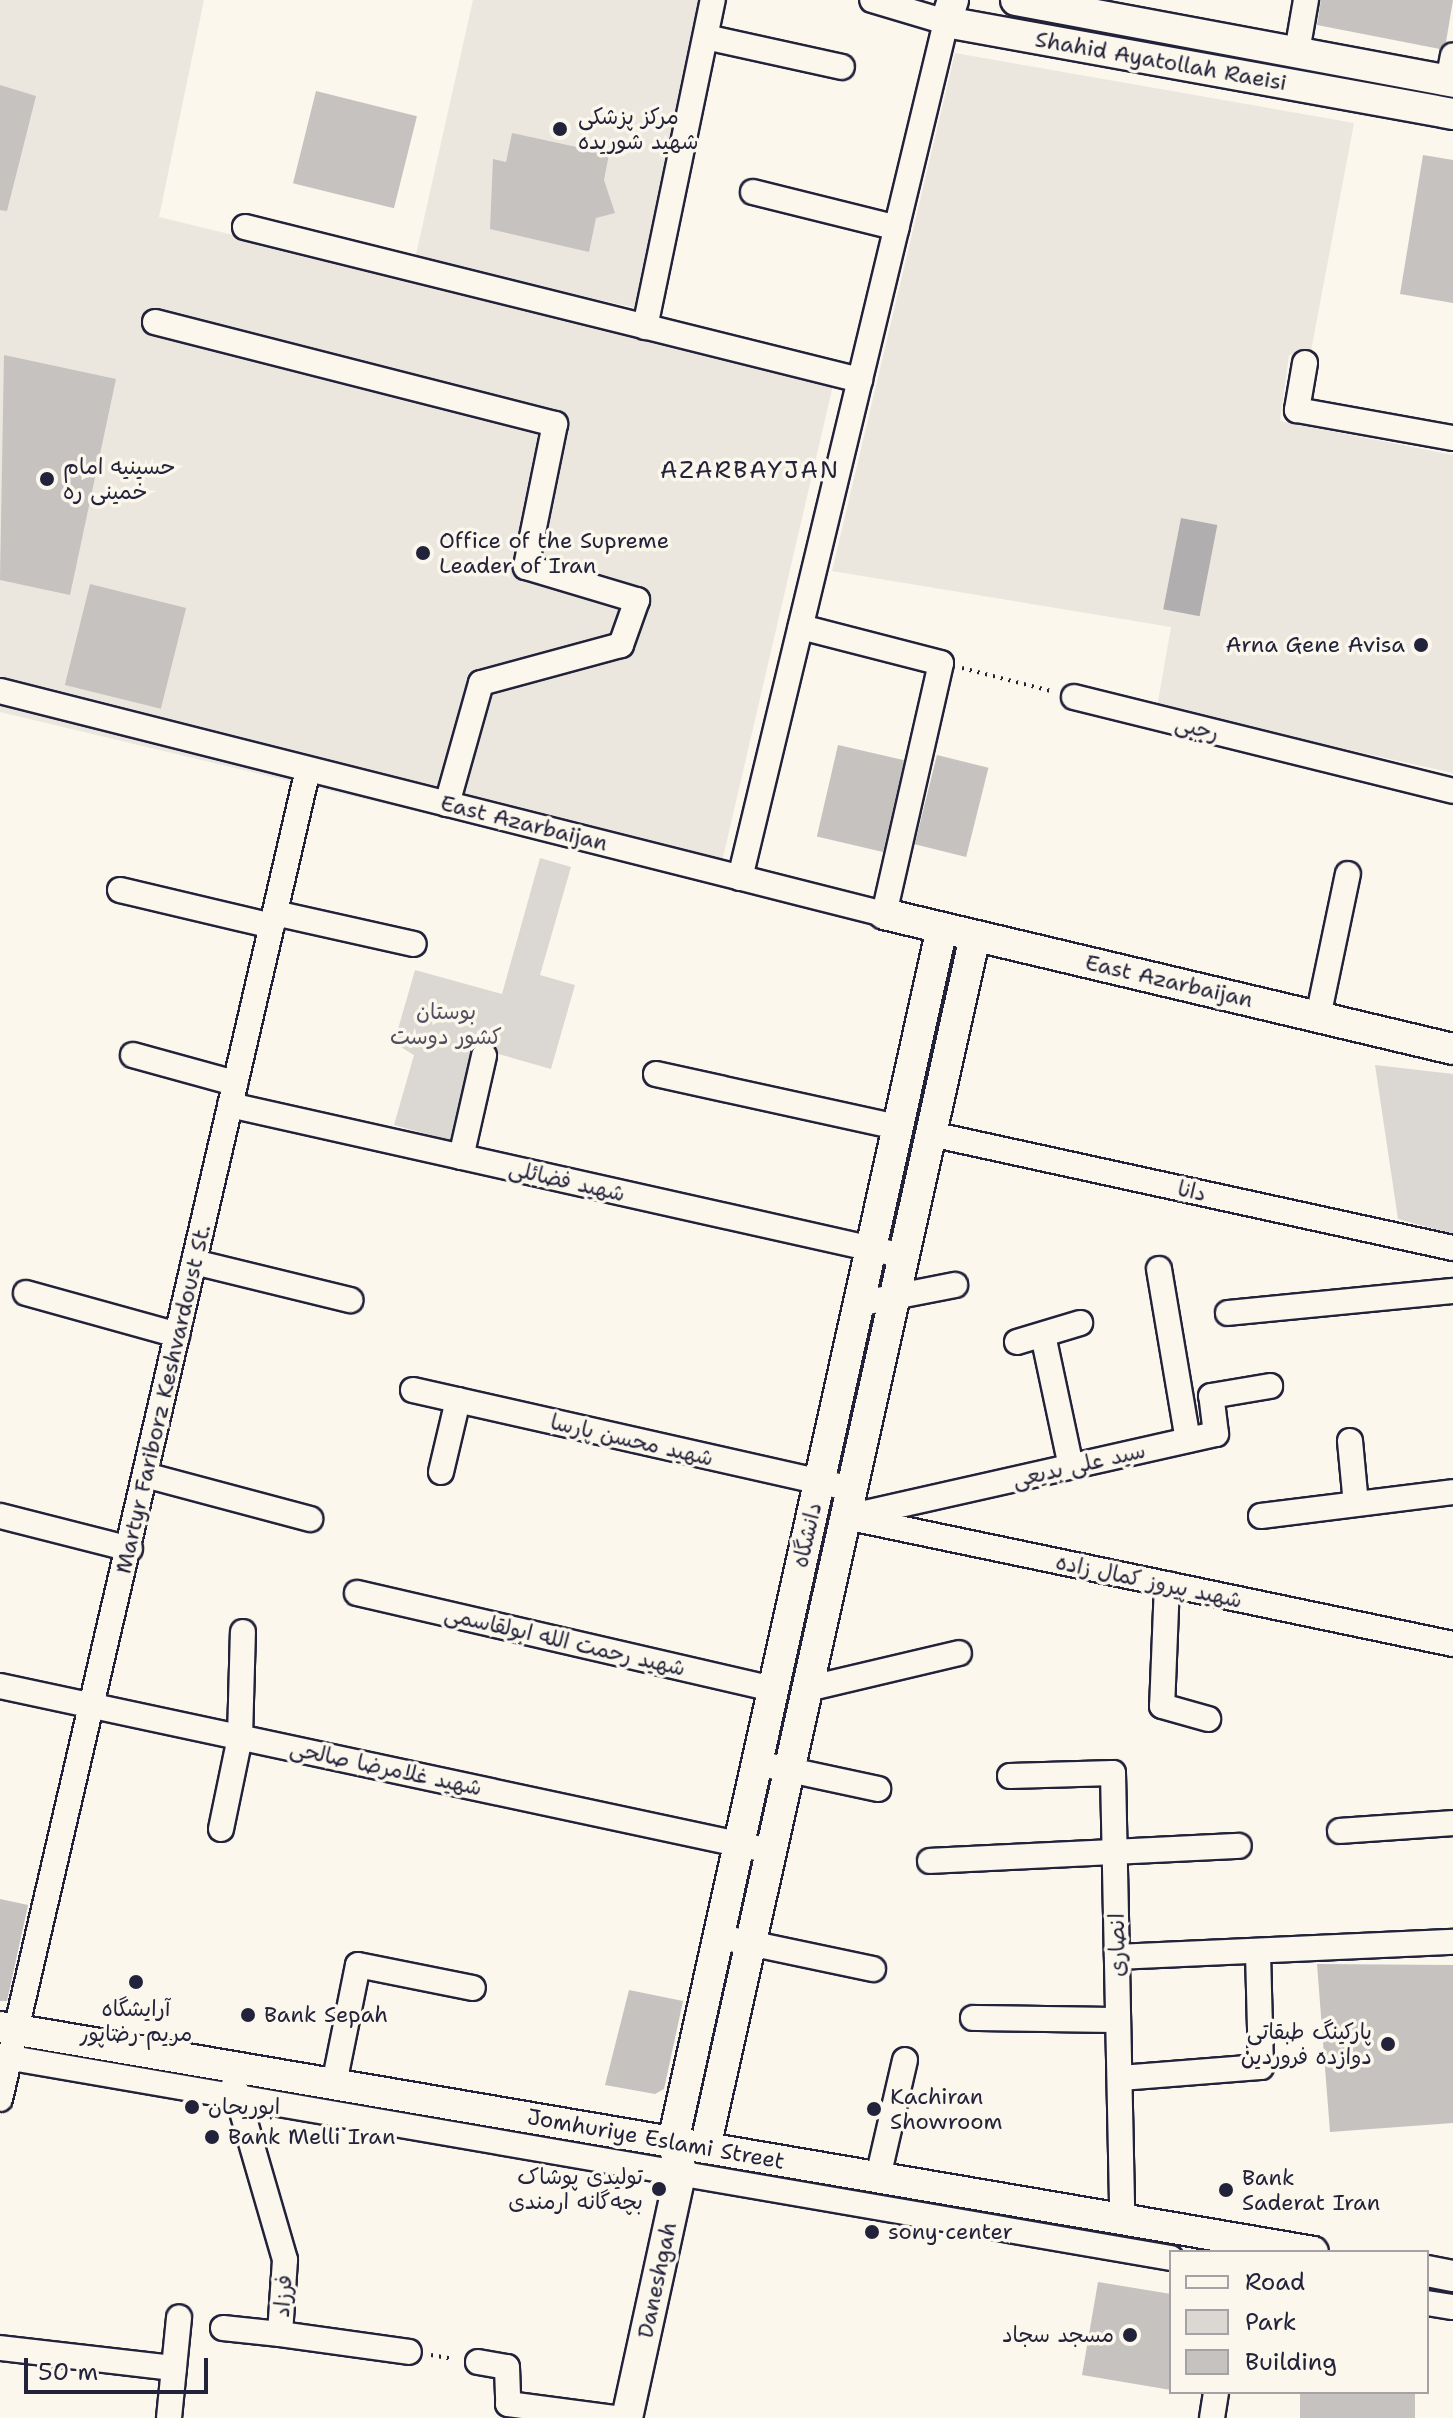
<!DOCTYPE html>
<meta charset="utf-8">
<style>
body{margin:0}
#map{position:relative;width:1453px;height:2418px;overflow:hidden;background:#fbf7ec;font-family:"Shantell Sans","Playpen Sans Arabic",sans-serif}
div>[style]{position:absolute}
.built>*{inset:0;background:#ebe7df}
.green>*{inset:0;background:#dbd8d3}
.water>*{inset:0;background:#b1aeb0;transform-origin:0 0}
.building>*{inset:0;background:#c6c2c0;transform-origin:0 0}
.path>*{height:4px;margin-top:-2px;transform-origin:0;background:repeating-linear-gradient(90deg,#22223b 0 2px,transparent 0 8px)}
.roads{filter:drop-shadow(2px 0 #22223b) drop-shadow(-2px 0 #22223b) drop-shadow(0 2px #22223b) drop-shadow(0 -2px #22223b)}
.minor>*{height:24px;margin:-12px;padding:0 12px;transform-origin:12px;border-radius:12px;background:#fbf7ec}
.major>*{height:30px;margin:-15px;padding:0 15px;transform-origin:15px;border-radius:15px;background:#fbf7ec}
.dots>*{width:22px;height:22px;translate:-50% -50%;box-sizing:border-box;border:4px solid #fbf7ec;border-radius:50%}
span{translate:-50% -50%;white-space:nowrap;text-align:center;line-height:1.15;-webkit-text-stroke:7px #fbf7ec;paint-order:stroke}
.street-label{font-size:22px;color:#22223b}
.poi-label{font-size:22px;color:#22223b}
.left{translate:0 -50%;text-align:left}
.right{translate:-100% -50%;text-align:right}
.park-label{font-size:22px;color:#505061}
.neighbourhood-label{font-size:24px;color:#22223b;letter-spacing:2px}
.legend{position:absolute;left:1169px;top:2250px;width:260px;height:144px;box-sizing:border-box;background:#fbf7ec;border:2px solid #a4a2a5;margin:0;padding:10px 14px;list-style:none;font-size:24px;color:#22223b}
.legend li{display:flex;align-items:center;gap:16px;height:40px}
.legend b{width:40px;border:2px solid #a4a2a5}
.scale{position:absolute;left:24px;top:2358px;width:184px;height:36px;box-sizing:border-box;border:4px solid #22223b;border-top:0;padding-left:10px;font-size:24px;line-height:28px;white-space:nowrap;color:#22223b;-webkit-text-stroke:6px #fbf7ec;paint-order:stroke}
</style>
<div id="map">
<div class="built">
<div style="clip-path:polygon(0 0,204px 0,159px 217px,834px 381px,717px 883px,0 712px)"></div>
<div style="clip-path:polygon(473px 0,706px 0,636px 308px,415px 259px)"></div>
<div style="clip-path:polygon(955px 53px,1354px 123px,1311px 351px,1289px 355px,1280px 421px,1453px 455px,1453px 773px,1157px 707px,1171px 627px,832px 571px)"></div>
</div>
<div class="green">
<div style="clip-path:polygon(540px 858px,571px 867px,540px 975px,575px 985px,551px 1069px,481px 1049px,455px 1142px,394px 1125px,414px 1055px,394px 1043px,415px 970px,502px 994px)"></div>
<div style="clip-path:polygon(1375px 1065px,1453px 1074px,1453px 1234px,1398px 1219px)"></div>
</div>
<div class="water">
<div style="left:1181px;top:518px;width:37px;height:93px;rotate:11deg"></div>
</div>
<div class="building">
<div style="clip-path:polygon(1321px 0,1453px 0,1446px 42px,1440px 49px,1317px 25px)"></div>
<div style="clip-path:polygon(0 85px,36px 96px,7px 211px,0 210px)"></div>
<div style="left:316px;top:91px;width:104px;height:95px;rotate:14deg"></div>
<div style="clip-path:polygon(512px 133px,609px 154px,604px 180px,615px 213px,596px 218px,589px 252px,490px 229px,493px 159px,506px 162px)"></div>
<div style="clip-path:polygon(1423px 155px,1453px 160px,1453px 303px,1400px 294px)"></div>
<div style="clip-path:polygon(4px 355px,116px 379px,70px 595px,0 580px)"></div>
<div style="left:90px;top:584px;width:99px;height:104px;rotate:14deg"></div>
<div style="left:838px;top:745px;width:68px;height:94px;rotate:13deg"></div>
<div style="left:937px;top:755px;width:53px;height:92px;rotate:14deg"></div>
<div style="clip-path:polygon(0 1899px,28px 1905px,7px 2001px,0 2001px)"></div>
<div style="clip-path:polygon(1317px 1964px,1453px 1965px,1453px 2123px,1330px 2132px)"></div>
<div style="clip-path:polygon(629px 1990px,683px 2001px,664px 2089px,655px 2094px,605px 2085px)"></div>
<div style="clip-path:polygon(1098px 2282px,1171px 2294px,1171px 2390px,1082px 2375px)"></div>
<div style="left:1300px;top:2392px;width:115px;height:26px"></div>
</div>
<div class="path">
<div style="left:962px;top:668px;width:92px;rotate:14.5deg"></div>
<div style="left:431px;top:2355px;width:23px;rotate:10deg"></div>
</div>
<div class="roads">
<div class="minor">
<div style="left:706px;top:37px;width:139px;rotate:12.4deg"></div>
<div style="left:1297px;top:52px;width:53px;rotate:-80.2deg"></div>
<div style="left:1448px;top:81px;width:26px;rotate:-79deg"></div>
<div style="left:753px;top:192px;width:148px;rotate:14deg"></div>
<div style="left:245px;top:227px;width:634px;rotate:13.97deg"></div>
<div style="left:155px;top:322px;width:413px;rotate:14.3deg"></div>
<div style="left:555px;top:424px;width:146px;rotate:101.5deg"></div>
<div style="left:526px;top:567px;width:116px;rotate:16.6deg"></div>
<div style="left:637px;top:600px;width:48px;rotate:109.6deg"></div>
<div style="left:621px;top:645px;width:145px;rotate:164.8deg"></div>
<div style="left:481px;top:683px;width:126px;rotate:105.7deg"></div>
<div style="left:645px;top:327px;width:334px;rotate:-78.3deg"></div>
<div style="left:1305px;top:363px;width:48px;rotate:99.7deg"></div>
<div style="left:1297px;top:410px;width:158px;rotate:10.2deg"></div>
<div style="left:0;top:691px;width:912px;rotate:14.16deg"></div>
<div style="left:884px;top:914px;width:257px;rotate:-77.2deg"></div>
<div style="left:941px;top:663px;width:145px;rotate:-165.6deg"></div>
<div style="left:1074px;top:697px;width:390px;rotate:13.9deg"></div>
<div style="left:740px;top:878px;width:880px;rotate:-76.47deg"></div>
<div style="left:946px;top:22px;width:77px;rotate:-163.4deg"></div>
<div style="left:120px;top:890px;width:156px;rotate:13.3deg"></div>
<div style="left:275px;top:913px;width:142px;rotate:12.6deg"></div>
<div style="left:1318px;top:1017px;width:146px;rotate:-78.2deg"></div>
<div style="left:133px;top:1055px;width:106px;rotate:15.4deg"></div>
<div style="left:656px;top:1074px;width:248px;rotate:12.4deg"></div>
<div style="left:230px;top:1105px;width:691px;rotate:12.63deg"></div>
<div style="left:931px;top:1134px;width:534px;rotate:12.32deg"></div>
<div style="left:461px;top:1157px;width:104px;rotate:-77.2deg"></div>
<div style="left:194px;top:1262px;width:161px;rotate:13.7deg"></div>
<div style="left:1159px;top:1269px;width:173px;rotate:80.4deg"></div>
<div style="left:26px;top:1293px;width:157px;rotate:15.5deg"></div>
<div style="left:858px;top:1304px;width:99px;rotate:-11.1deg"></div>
<div style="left:1228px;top:1313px;width:226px;rotate:-5.6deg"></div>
<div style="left:1043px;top:1335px;width:135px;rotate:78deg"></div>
<div style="left:1017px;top:1342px;width:66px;rotate:-16.8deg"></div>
<div style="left:413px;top:1390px;width:450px;rotate:12.7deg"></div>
<div style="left:1350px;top:1441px;width:63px;rotate:84.6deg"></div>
<div style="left:441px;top:1472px;width:74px;rotate:-76.7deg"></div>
<div style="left:145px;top:1475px;width:171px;rotate:14.9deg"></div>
<div style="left:856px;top:1515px;width:369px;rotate:-12.7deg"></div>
<div style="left:1216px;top:1434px;width:38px;rotate:-97deg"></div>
<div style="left:1211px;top:1396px;width:60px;rotate:-9.6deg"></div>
<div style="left:0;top:1516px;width:134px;rotate:14.2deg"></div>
<div style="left:1261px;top:1516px;width:193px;rotate:-7.1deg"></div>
<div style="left:846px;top:1517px;width:620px;rotate:11.82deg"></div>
<div style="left:1167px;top:1584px;width:122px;rotate:92.3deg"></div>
<div style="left:1162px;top:1706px;width:48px;rotate:15.8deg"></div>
<div style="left:357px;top:1593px;width:427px;rotate:13deg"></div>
<div style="left:0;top:1686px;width:788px;rotate:12.08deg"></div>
<div style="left:807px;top:1689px;width:156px;rotate:-13.3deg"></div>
<div style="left:757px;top:1763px;width:124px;rotate:12.1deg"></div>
<div style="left:1010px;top:1776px;width:103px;rotate:-1.7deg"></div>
<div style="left:1113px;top:1773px;width:446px;rotate:88.8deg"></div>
<div style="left:221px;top:1829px;width:94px;rotate:-78.3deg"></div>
<div style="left:240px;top:1737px;width:105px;rotate:-88.4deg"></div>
<div style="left:1340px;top:1831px;width:113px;rotate:-4deg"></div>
<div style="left:930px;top:1861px;width:309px;rotate:-2.8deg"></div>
<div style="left:735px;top:1940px;width:141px;rotate:11.9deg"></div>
<div style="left:1117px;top:1957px;width:336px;rotate:-2.6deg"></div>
<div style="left:973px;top:2018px;width:145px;rotate:0.8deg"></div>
<div style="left:0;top:2056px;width:1188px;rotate:9.79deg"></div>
<div style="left:1120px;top:2078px;width:141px;rotate:-4.5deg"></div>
<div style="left:1261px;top:2067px;width:116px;rotate:-91.5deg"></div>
<div style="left:234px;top:2084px;width:183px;rotate:73.8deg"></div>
<div style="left:285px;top:2260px;width:74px;rotate:93.9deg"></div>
<div style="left:280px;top:2334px;width:130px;rotate:7.9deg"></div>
<div style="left:334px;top:2084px;width:121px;rotate:-78.6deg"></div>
<div style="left:358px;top:1965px;width:117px;rotate:11.3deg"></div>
<div style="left:0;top:2099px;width:1365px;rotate:-76.96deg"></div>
<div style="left:878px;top:2177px;width:120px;rotate:-77deg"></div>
<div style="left:1427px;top:2303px;width:26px;rotate:9deg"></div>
<div style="left:223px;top:2328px;width:57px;rotate:6deg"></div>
<div style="left:0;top:2348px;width:175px;rotate:6.6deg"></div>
<div style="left:478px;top:2362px;width:29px;rotate:10deg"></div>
<div style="left:507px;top:2367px;width:37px;rotate:88deg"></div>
<div style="left:508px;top:2404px;width:107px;rotate:7.5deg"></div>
<div style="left:169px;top:2418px;width:101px;rotate:-84.3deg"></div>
<div style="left:1212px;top:2418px;width:26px;rotate:-81deg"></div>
</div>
<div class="major">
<div style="left:953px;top:0;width:23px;rotate:108deg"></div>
<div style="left:946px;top:22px;width:515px;rotate:10.28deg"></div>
<div style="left:1016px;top:0;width:445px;rotate:10.6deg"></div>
<div style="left:884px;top:914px;width:585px;rotate:13.35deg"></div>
<div style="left:0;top:2027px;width:1332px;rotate:9.72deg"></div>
<div style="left:705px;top:2148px;width:1242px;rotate:-77.44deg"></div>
<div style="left:1427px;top:2271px;width:26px;rotate:11deg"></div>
<div style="left:627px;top:2418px;width:253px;rotate:-77.7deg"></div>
<div style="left:681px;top:2171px;width:30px;rotate:-105deg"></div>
<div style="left:673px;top:2142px;width:1243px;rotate:-77.51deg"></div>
</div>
</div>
<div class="dots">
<div style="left:560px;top:129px;background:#22223b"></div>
<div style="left:47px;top:479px;background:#22223b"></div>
<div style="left:423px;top:553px;background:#22223b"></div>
<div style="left:1421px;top:645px;background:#22223b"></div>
<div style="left:136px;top:1982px;background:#22223b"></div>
<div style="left:248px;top:2015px;background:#22223b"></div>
<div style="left:1388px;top:2044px;background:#22223b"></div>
<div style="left:192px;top:2107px;background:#22223b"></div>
<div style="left:874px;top:2109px;background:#22223b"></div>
<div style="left:212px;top:2137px;background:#22223b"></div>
<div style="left:659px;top:2189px;background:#22223b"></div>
<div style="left:1226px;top:2190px;background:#22223b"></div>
<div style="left:872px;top:2232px;background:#22223b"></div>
<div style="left:1130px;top:2335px;background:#22223b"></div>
</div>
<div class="street-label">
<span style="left:1161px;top:61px;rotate:10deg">Shahid Ayatollah Raeisi</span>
<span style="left:1197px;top:728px;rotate:14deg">رجبی</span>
<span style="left:524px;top:823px;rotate:14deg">East Azarbaijan</span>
<span style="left:1169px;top:981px;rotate:13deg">East Azarbaijan</span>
<span style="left:567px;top:1181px;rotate:13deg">شهید فضائلی</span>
<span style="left:1192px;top:1191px;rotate:12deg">دانا</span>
<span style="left:163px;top:1399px;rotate:-77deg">Martyr Fariborz Keshvardoust St.</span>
<span style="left:632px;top:1440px;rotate:13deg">شهید محسن پارسا</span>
<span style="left:1079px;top:1465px;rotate:-13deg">سید علی بدیعی</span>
<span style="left:807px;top:1535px;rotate:-77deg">دانشگاه</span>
<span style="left:1149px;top:1581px;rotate:12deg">شهید پیروز کمال زاده</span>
<span style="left:565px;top:1641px;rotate:13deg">شهید رحمت الله ابولقاسمی</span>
<span style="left:386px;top:1768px;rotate:12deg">شهید غلامرضا صالحی</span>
<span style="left:1117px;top:1945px;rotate:-91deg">انصاری</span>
<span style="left:656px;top:2139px;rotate:10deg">Jomhuriye Eslami Street</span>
<span style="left:657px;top:2280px;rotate:-78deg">Daneshgah</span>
<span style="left:283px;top:2296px;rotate:-86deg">فرزاد</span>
</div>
<div class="poi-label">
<span class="left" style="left:578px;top:129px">مرکز پزشکی<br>شهید شوریده</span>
<span class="left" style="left:63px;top:479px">حسینیه امام<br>خمینی ره</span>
<span class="left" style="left:439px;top:553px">Office of the Supreme<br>Leader of Iran</span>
<span class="right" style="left:1405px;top:645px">Arna Gene Avisa</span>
<span style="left:136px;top:2021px">آرایشگاه<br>مریم رضاپور</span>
<span class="left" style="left:264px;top:2015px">Bank Sepah</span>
<span class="right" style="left:1372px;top:2044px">پارکینگ طبقاتی<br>دوازده فروردین</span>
<span class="left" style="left:890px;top:2109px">Kachiran<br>Showroom</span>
<span class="left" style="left:208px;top:2107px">ابوریحان</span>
<span class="left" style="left:228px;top:2137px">Bank Melli Iran</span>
<span class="right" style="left:643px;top:2189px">تولیدی پوشاک<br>بچه‌گانه ارمندی</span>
<span class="left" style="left:1242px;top:2190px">Bank<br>Saderat Iran</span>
<span class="left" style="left:888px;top:2232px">sony center</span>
<span class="right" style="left:1114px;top:2335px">مسجد سجاد</span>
</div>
<div class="park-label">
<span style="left:446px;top:1024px">بوستان<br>کشور دوست</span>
</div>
<div class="neighbourhood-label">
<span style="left:750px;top:471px">AZARBAYJAN</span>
</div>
<ul class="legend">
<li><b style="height:10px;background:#fbf7ec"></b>Road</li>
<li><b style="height:22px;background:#dbd8d3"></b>Park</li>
<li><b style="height:22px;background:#c6c2c0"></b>Building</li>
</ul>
<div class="scale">50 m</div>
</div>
